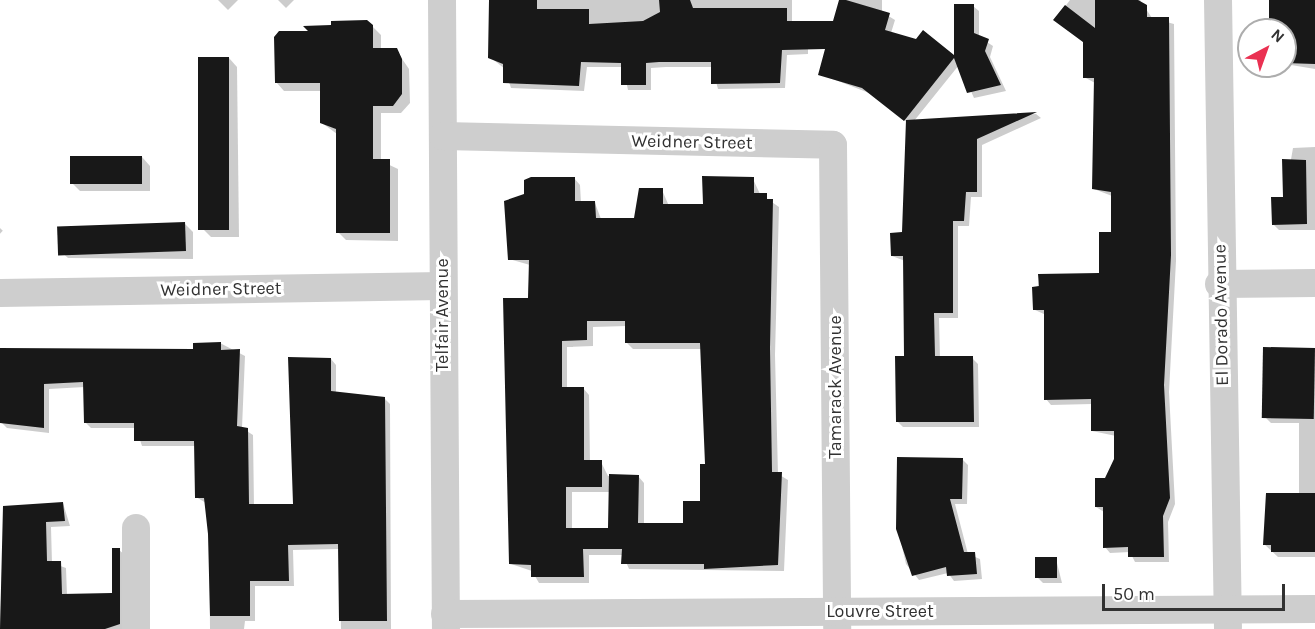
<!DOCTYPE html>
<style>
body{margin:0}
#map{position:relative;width:1315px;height:629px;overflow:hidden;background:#fff;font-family:Karla,sans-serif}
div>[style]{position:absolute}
.shadow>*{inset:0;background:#0003;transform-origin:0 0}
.building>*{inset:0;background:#181818;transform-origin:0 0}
.minor>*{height:28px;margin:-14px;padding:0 14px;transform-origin:14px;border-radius:14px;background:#cecece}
span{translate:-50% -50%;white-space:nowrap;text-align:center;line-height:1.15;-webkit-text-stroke:6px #fff;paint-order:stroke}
.street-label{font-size:18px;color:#313131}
.north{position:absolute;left:1237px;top:18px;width:60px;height:60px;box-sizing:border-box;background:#fff;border:2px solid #adadad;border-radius:50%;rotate:41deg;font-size:16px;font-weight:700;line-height:24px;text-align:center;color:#313131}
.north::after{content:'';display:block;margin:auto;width:21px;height:27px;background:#ea3152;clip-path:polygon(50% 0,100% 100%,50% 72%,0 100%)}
.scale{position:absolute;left:1102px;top:584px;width:183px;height:27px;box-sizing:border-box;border:3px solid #313131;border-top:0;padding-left:8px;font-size:18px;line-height:21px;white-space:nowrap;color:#313131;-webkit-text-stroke:4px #fff;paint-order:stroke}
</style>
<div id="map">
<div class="shadow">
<div style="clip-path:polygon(218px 0,238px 0,228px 10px)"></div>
<div style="clip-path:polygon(278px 0,294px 0,286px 8px)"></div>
<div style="clip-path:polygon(489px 0,792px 0,792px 22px,808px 28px,808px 54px,787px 55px,785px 88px,718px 89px,712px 67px,666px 67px,651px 68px,651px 90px,628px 90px,623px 67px,587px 67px,584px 91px,511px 88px,505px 69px,490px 57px)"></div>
<div style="clip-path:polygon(840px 0,882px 0,882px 12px,895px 20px,891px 33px,956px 58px,973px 6px,979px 11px,979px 37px,993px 46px,990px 57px,1006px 91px,974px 98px,959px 65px,914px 121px,1036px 114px,1041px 118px,982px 145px,982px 197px,971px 197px,969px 226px,958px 226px,958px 318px,939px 318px,940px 358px,972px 358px,978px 364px,979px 427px,903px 427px,898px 422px,905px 358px,905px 261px,892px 256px,904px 234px,908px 123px,869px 93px,820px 74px)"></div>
<div style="clip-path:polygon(1070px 0,1140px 0,1152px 18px,1174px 24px,1176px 261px,1169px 392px,1175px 504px,1168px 522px,1169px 562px,1135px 562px,1130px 552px,1110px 553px,1105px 547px,1104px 512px,1096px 507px,1116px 459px,1116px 436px,1092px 431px,1092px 404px,1051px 405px,1046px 399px,1046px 315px,1035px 310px,1039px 276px,1100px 275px,1113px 234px,1112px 196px,1094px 189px,1095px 83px,1084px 77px,1084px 43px,1055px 20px)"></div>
<div style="clip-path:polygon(1271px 0,1315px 0,1315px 69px,1285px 64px,1285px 30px,1271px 30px)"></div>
<div style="clip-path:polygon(372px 26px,381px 35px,381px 50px,396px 50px,409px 69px,410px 103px,401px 113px,381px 113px,381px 161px,398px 169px,398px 241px,346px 240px,338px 232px,337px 134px,322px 123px,321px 91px,284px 91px,276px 82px,311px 32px)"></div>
<div style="clip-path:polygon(229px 58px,237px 67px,239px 237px,211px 237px,203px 229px)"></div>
<div style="clip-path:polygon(1315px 147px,1315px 230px,1279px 230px,1273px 224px,1284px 199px,1293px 148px)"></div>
<div style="clip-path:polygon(142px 157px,150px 166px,150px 191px,80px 191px,72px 183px)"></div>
<div style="clip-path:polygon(evenodd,574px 178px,580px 185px,581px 203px,595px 203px,601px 219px,636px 219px,662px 190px,669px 206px,704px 205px,753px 179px,760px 194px,779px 207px,775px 355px,778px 474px,788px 480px,784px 571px,629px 569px,623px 555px,589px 555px,589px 583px,539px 583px,532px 571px,511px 564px,530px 265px,509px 259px,574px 178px,627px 326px,627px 343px,633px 349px,702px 349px,707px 466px,702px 502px,685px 525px,644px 525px,644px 483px,638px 476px,608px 476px,601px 462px,590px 462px,589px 395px,583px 388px,567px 388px,567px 347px,593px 346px,593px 327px,627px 326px,574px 178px,572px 492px,610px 492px,609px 530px,572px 530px,572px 492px)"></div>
<div style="clip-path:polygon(184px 223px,193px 232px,193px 259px,68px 258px,59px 250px)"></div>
<div style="left:0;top:228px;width:4px;height:32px;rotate:45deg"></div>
<div style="clip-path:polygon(220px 343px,245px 356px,242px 428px,253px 435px,254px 506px,294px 506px,331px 359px,336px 365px,336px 393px,385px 399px,390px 404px,391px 629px,341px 629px,339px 549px,293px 550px,294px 586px,255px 586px,255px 621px,245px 621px,244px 629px,210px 629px,209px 534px,206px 503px,196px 497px,195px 446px,142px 446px,136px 428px,91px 428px,85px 422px,85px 387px,49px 389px,49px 433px,7px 428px,2px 423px,0 350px,194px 351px)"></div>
<div style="clip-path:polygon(1315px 348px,1315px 557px,1278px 557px,1264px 544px,1299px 494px,1299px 423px,1271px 423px,1265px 417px,1265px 349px)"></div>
<div style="clip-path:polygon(963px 460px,968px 465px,967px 504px,955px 504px,968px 554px,980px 559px,982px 579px,954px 581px,948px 573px,919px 580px,906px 564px,898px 529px)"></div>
<div style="clip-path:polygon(63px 503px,70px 526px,51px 527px,52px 563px,66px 568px,67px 595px,114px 594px,119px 550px,125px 555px,125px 629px,0 629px,4px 507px)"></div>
<div style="clip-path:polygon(1056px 559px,1062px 583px,1043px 583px,1037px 577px)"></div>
</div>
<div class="building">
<div style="clip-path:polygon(489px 0,537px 0,537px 9px,589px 9px,589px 24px,643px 21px,660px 12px,659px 0,690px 0,693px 8px,787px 8px,787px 21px,833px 21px,839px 0,846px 0,890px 13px,885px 30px,916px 39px,923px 30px,954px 55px,954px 4px,974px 4px,974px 33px,989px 39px,985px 51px,1001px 85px,967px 93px,954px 58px,904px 121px,862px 88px,818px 75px,825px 49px,782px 50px,780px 83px,711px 84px,711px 62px,659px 62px,646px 63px,646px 85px,621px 85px,621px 63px,581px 62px,579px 86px,503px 83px,503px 64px,488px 58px)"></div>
<div style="clip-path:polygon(1095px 0,1138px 0,1147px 5px,1147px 17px,1169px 17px,1171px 255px,1164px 385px,1170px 498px,1163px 516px,1164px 557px,1128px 557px,1128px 547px,1103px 548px,1103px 507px,1095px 507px,1095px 478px,1105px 478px,1114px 459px,1114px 431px,1091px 431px,1091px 399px,1044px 400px,1044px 310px,1033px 310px,1032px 287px,1039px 286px,1038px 274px,1099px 273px,1099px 232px,1111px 232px,1111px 192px,1092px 189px,1094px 78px,1083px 78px,1083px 42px,1053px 20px,1065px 5px,1095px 28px)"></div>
<div style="clip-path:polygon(1269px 0,1315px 0,1315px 64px,1285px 63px,1285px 30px,1269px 30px)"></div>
<div style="clip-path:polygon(367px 20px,373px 25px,373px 48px,397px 48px,402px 59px,402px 94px,393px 106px,373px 106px,373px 159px,390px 159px,390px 233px,336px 233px,336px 129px,320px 123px,320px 83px,275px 83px,274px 37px,279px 31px,308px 31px,303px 26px,331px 25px,331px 21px)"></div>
<div style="left:198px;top:57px;width:31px;height:173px"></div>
<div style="clip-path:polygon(1037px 112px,977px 139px,977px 192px,966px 192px,964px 221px,953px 221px,953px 313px,934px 313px,935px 356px,973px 356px,974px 422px,896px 422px,895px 356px,904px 356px,903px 256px,891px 256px,890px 233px,902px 232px,906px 120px)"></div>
<div style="left:70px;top:156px;width:72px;height:28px"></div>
<div style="clip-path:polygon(1282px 159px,1306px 160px,1307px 224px,1272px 225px,1271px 197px,1283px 197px)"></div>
<div style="clip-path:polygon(evenodd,702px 176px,754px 177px,754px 193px,767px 193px,767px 199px,773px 199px,770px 348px,772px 472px,782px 472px,778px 565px,704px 569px,704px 564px,621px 564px,622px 549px,583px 549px,584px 577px,531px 577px,531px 565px,509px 564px,503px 298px,528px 298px,529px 260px,508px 260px,504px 201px,524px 194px,524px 180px,531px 177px,575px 177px,575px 201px,595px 201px,596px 218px,634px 218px,639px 188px,663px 188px,663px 204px,703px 204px,702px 176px,587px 321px,625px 321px,625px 343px,700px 343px,705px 464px,700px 464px,700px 501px,683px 501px,683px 523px,638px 523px,639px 475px,609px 474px,608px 528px,566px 528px,566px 487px,602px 487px,602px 460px,584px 460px,584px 387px,562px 387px,562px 341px,587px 340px,587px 321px)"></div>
<div style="left:185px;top:222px;width:29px;height:128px;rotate:88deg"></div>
<div style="clip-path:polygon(221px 342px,221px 350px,240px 349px,237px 426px,248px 428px,249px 504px,293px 504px,288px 357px,331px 358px,331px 391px,385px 397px,387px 621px,339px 621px,338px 544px,288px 545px,289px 581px,250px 581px,250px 616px,210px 616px,208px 534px,204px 498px,195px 498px,194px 441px,134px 441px,134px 423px,84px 423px,83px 382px,44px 384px,44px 428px,0 423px,0 348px,193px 349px,193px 343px)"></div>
<div style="left:1263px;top:347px;width:52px;height:71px;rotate:1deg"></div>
<div style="clip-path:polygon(897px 457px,963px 458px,962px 499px,950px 499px,964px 552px,975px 552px,977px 574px,947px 576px,946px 567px,912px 576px,896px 529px)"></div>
<div style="clip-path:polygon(1266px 493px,1315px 493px,1315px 552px,1271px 552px,1271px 545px,1263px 545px)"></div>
<div style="clip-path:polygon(63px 502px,65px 521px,46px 522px,47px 561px,61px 561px,62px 594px,112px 593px,112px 548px,120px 548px,120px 624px,105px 629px,0 629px,3px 506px)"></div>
<div style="left:1035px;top:557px;width:22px;height:21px"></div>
</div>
<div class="minor">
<div style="left:442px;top:0;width:629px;rotate:89.64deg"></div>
<div style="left:1218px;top:0;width:627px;rotate:89.09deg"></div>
<div style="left:443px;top:136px;width:390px;rotate:1.3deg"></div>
<div style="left:833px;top:145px;width:484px;rotate:89.5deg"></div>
<div style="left:1219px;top:284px;width:96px;rotate:-0.6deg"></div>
<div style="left:0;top:293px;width:442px;rotate:-0.9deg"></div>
<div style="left:445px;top:614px;width:870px;rotate:-0.33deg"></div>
<div style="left:136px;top:629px;width:101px;rotate:-90deg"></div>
</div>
<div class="street-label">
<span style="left:692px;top:142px;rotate:1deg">Weidner Street</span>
<span style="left:221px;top:289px;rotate:-1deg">Weidner Street</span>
<span style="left:442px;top:315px;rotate:-90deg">Telfair Avenue</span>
<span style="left:1221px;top:315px;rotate:-91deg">El Dorado Avenue</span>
<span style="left:835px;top:387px;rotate:-90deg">Tamarack Avenue</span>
<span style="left:880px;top:611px">Louvre Street</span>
</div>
<div class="north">N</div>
<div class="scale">50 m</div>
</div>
